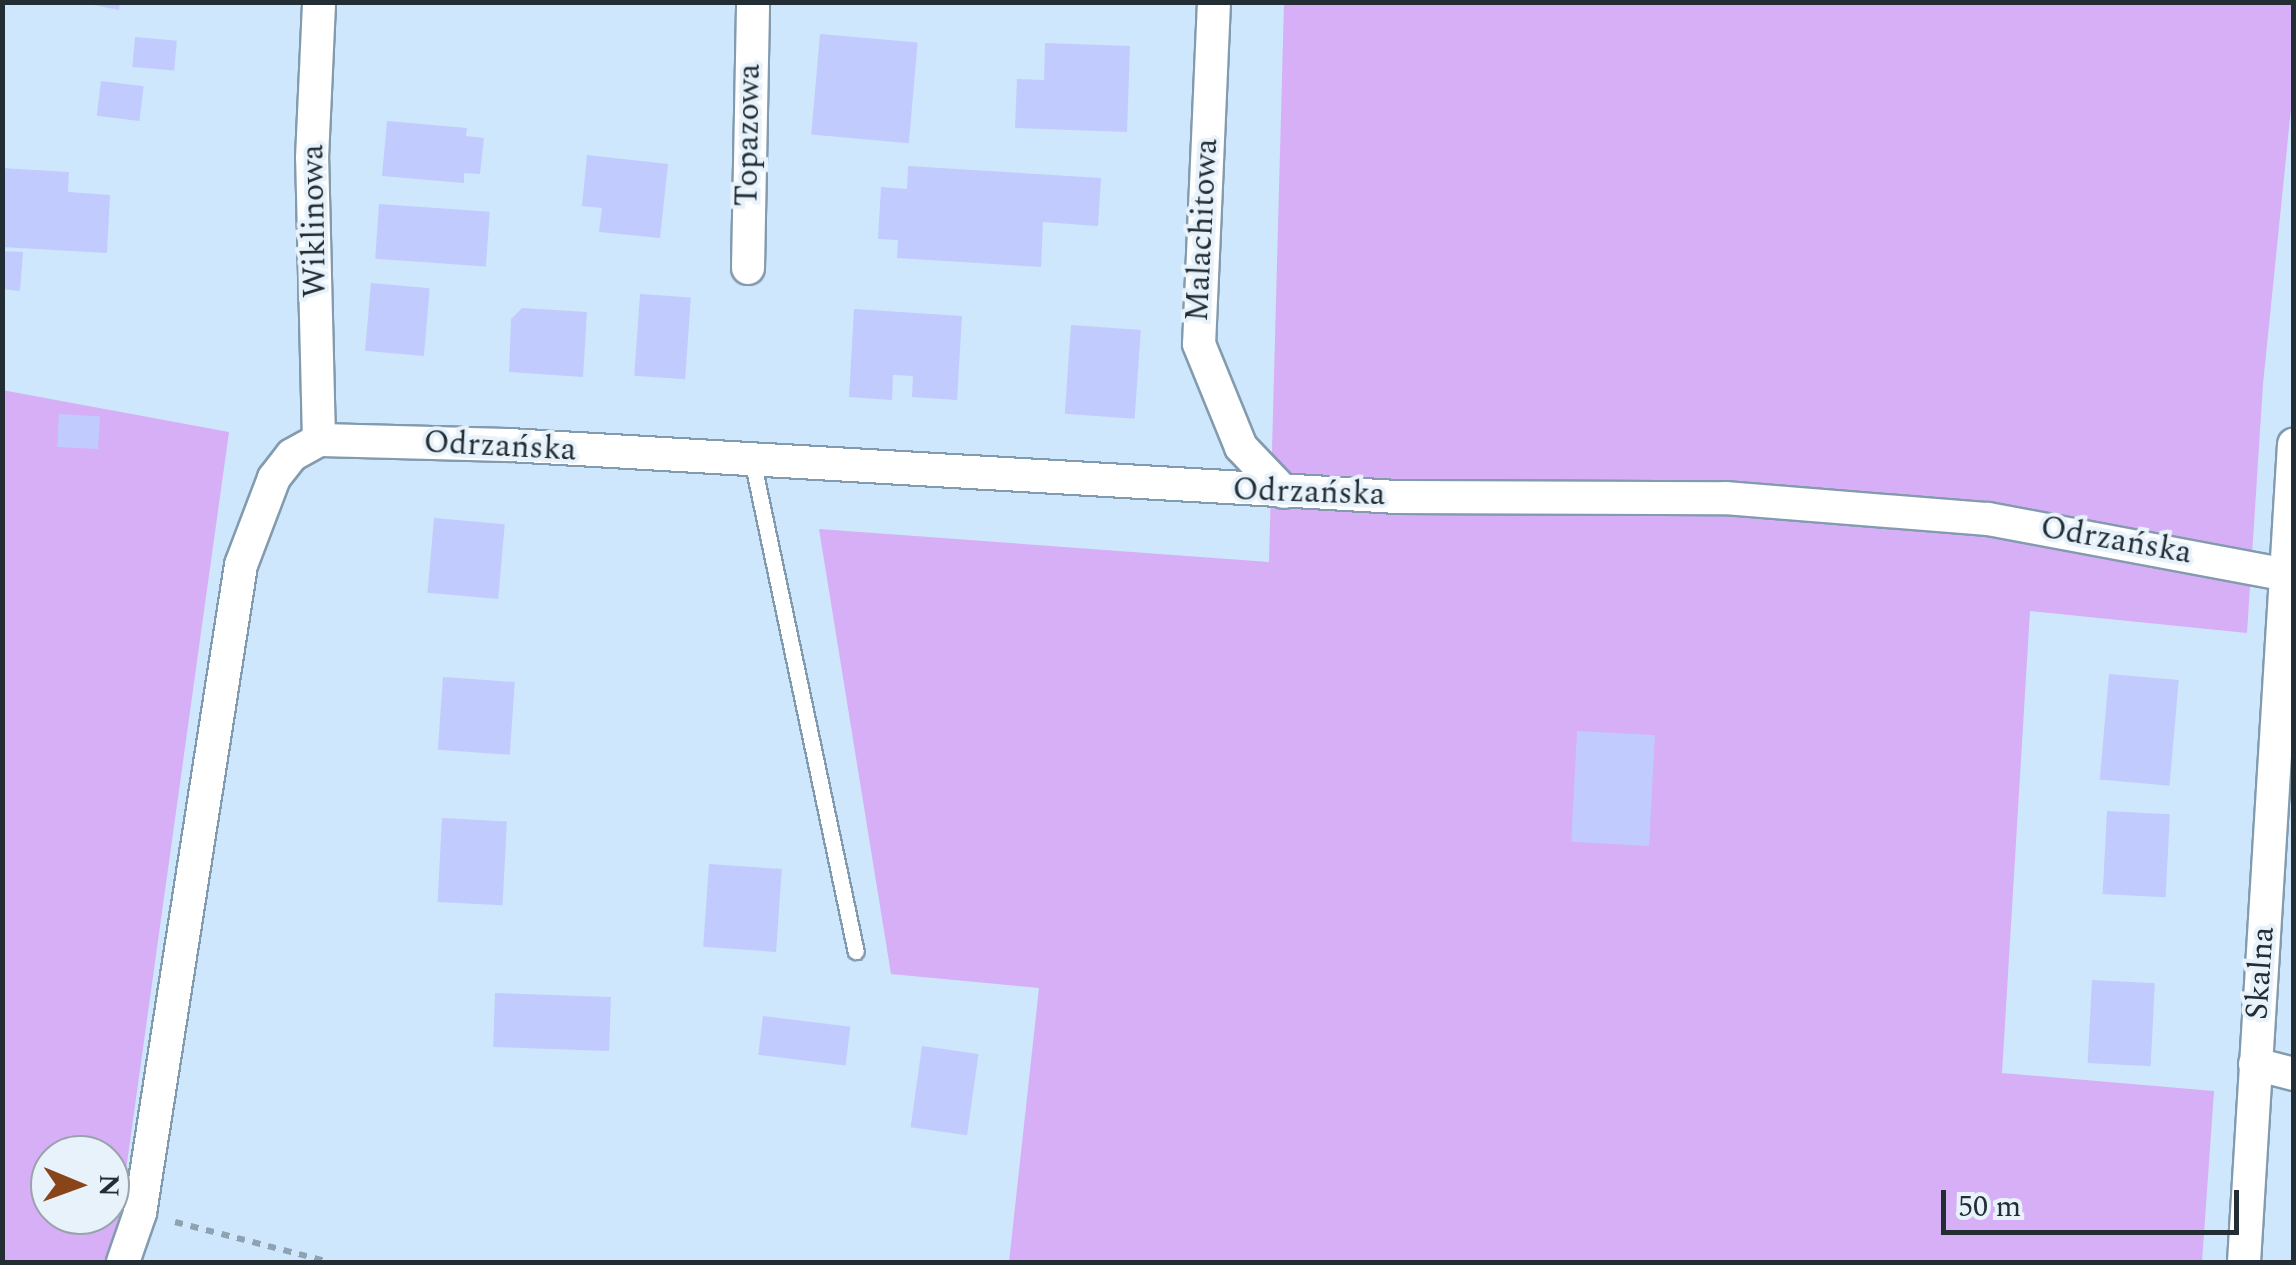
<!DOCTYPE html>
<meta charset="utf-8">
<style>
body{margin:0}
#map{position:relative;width:2296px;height:1265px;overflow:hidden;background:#cee7fc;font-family:Spectral,serif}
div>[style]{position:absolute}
.green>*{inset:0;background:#d6aff6}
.building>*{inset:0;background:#c1cbfd;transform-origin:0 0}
.path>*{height:6px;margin-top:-3px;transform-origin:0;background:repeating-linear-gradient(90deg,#8fa2b2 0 8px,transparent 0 16px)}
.roads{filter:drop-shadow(2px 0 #839bae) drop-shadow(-2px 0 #839bae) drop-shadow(0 2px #839bae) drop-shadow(0 -2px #839bae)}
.lane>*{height:15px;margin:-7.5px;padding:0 7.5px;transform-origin:7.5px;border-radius:7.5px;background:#fff}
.street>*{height:32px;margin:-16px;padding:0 16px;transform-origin:16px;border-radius:16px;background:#fff}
span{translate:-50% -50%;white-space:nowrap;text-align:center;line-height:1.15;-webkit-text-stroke:8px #e8f2fb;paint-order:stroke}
.street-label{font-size:32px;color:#232d34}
.frame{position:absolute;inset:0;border:5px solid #232d34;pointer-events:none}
.north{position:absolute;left:30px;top:1135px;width:100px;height:100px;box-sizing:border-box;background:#e8f2fb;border:2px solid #99a3ab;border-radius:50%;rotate:91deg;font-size:28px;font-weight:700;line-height:40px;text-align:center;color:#232d34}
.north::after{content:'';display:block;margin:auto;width:35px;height:45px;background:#89441a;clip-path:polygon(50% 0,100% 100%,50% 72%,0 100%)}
.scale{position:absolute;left:1941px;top:1190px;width:298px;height:45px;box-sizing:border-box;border:5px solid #232d34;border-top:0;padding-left:12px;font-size:30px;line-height:35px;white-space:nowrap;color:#232d34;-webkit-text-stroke:8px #e8f2fb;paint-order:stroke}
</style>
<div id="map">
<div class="green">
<div style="clip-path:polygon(1284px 3px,2293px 3px,2293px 89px,2263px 384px,2247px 633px,2030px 611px,2002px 1073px,2214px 1091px,2202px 1262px,1009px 1262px,1039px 988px,891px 974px,819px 529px,1269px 562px)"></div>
<div style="clip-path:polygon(evenodd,2px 390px,229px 432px,114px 1256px,131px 1262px,3px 1262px,2px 390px,50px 1155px,110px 1155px,110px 1215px,50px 1215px,50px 1155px)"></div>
</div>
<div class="building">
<div style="clip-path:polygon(78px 2px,120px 2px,119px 10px)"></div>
<div style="left:820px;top:34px;width:98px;height:101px;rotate:5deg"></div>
<div style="left:135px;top:37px;width:42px;height:30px;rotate:5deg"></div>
<div style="clip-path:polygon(1045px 43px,1130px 46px,1127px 132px,1015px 128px,1017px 79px,1044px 80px)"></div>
<div style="left:101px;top:81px;width:43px;height:35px;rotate:7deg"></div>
<div style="clip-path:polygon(387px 121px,467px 128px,466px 136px,484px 138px,480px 174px,464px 173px,464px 183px,382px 176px)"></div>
<div style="clip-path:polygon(587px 155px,668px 164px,660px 238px,599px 232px,602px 208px,582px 206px)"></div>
<div style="clip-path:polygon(908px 166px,1101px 178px,1098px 226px,1043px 222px,1041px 267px,897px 258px,898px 240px,878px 239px,881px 187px,907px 189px)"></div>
<div style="clip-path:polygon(2px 168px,69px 172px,68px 192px,110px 195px,107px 253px,2px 247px)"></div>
<div style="left:379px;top:204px;width:111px;height:55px;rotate:4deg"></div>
<div style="clip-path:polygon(2px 251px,23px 252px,20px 291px,2px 289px)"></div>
<div style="left:371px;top:283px;width:59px;height:68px;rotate:5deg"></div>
<div style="left:640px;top:294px;width:51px;height:82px;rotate:4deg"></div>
<div style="clip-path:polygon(522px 308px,587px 312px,583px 377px,509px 372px,511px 319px)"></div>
<div style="clip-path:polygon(854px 309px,962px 316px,957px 400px,912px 397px,913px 376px,893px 375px,892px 400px,849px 397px)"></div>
<div style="left:1071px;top:325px;width:70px;height:89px;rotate:4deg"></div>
<div style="left:59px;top:414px;width:41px;height:33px;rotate:3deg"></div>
<div style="left:434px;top:518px;width:71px;height:75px;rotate:5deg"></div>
<div style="left:2109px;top:674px;width:70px;height:106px;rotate:5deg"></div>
<div style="left:443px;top:677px;width:72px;height:73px;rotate:4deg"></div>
<div style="left:1577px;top:731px;width:78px;height:111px;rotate:3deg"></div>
<div style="left:2107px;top:811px;width:63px;height:83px;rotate:3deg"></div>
<div style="left:442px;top:818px;width:65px;height:84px;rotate:3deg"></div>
<div style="left:709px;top:864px;width:73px;height:83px;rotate:4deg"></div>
<div style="left:2092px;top:980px;width:63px;height:83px;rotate:3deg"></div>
<div style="left:495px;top:993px;width:116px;height:54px;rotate:2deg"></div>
<div style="left:763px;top:1016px;width:88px;height:39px;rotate:7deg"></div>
<div style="left:922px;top:1046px;width:57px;height:82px;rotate:8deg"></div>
</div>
<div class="path">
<div style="left:175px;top:1222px;width:160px;rotate:14.5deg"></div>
</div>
<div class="roads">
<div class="lane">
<div style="left:753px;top:464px;width:498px;rotate:78.1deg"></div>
</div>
<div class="street">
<div style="left:1214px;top:2px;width:342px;rotate:92.5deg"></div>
<div style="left:1199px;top:344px;width:111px;rotate:67.8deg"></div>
<div style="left:1241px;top:447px;width:62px;rotate:46.3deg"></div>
<div style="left:748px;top:268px;width:266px;rotate:-88.9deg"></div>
<div style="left:319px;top:440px;width:190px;rotate:1.5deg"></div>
<div style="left:509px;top:445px;width:890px;rotate:3.35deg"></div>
<div style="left:1397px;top:497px;width:328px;rotate:0.2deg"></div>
<div style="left:1725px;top:498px;width:264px;rotate:4.6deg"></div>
<div style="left:1988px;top:519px;width:304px;rotate:10.6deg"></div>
<div style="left:319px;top:440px;width:282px;rotate:-91.4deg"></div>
<div style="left:312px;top:158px;width:156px;rotate:-87.4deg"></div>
<div style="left:2255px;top:1064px;width:40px;rotate:14.4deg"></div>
<div style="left:123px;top:1262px;width:52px;rotate:-70.9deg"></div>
<div style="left:140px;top:1213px;width:656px;rotate:-81.14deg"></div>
<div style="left:241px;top:565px;width:93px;rotate:-69.2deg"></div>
<div style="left:274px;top:478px;width:29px;rotate:-52deg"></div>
<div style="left:292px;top:455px;width:31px;rotate:-29deg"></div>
<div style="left:2244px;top:1262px;width:819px;rotate:-86.5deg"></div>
</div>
</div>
<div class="street-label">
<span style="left:749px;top:135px;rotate:-89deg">Topazowa</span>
<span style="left:315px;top:221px;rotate:-91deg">Wiklinowa</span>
<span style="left:1203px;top:230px;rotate:-87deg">Malachitowa</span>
<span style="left:500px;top:447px;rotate:3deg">Odrzańska</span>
<span style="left:1309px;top:493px;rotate:2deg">Odrzańska</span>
<span style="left:2116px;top:541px;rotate:10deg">Odrzańska</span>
<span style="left:2261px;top:973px;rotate:-86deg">Skalna</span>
</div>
<div class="frame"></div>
<div class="north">N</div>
<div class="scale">50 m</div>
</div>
